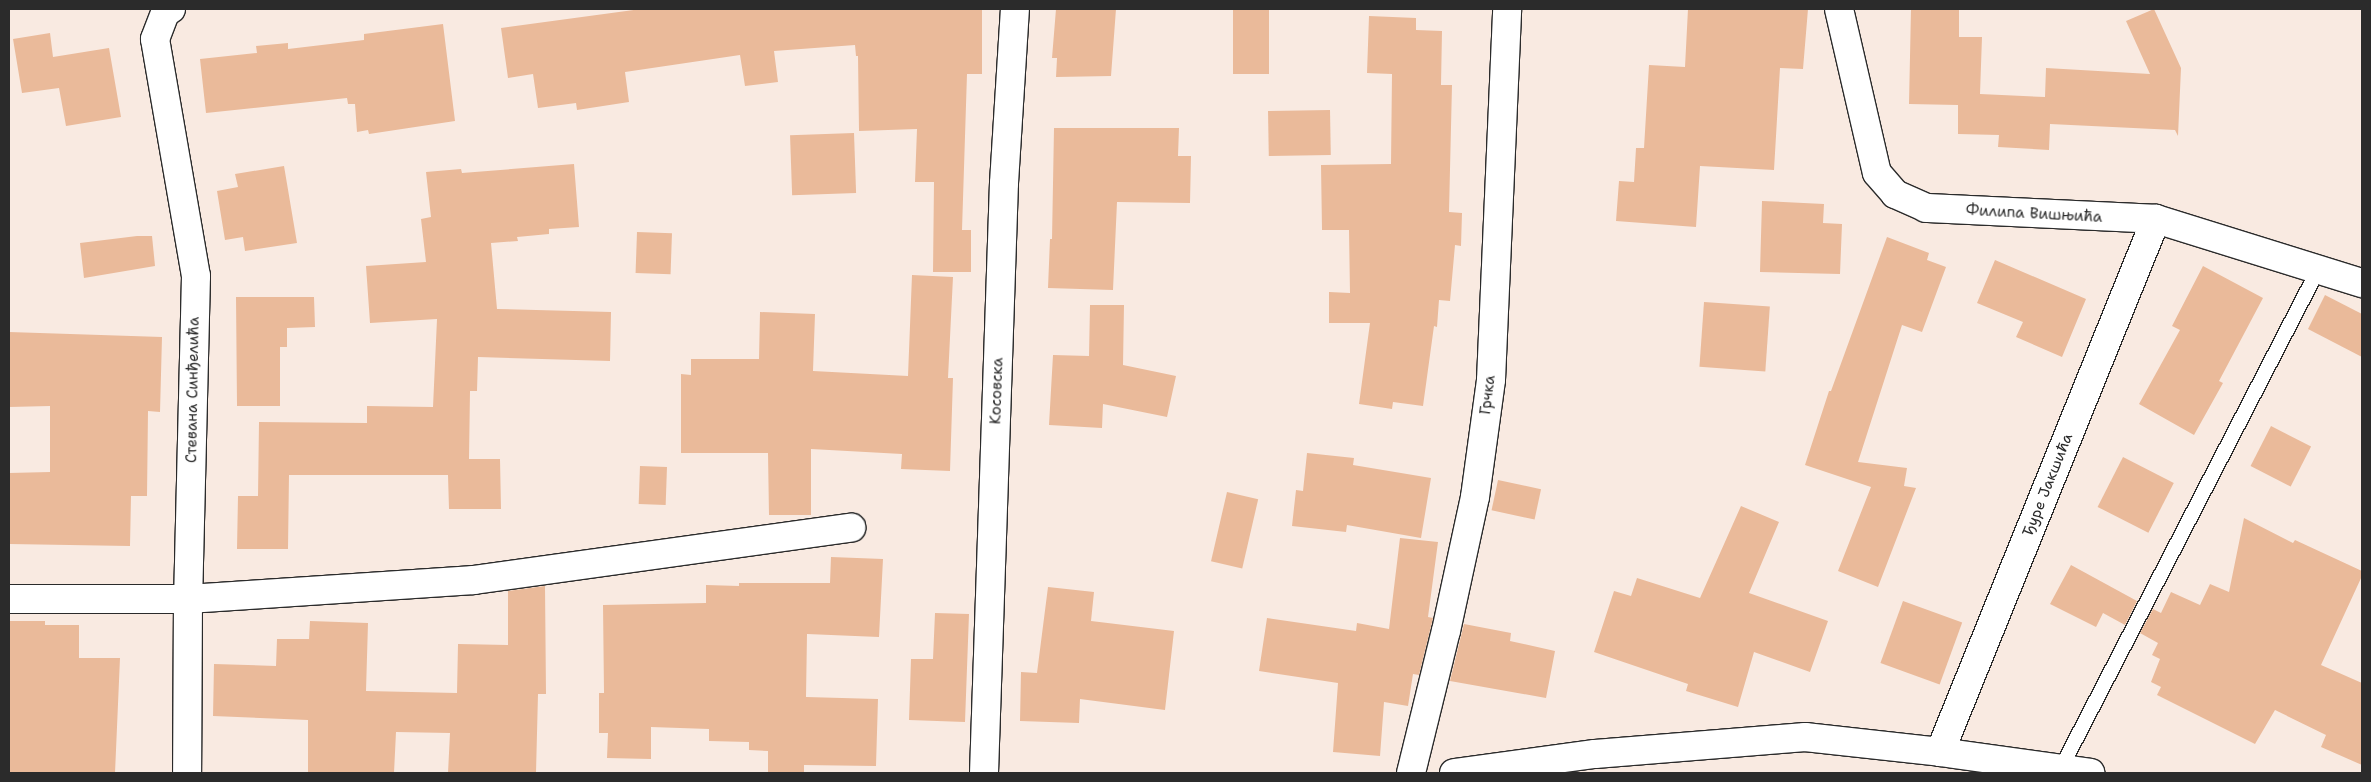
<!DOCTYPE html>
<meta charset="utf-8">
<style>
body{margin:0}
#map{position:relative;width:2371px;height:782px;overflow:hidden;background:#f9eae1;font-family:"Shantell Sans",sans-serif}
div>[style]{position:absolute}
.building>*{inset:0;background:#eaba9a;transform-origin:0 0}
.roads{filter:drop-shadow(1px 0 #2b2b2b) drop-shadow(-1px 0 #2b2b2b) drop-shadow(0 1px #2b2b2b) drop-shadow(0 -1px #2b2b2b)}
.lane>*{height:14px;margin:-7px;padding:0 7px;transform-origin:7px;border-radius:7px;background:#fff}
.street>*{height:28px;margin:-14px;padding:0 14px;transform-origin:14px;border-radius:14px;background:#fff}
.secondary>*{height:28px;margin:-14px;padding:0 14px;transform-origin:14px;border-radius:14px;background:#fff}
span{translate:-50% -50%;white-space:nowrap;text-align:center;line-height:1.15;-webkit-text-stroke:4px #fff;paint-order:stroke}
.street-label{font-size:15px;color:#2b2b2b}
.frame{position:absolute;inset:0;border:10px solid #2b2b2b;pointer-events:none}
</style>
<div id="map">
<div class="building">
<div style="clip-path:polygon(641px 9px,982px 9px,982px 74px,967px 74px,962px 230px,971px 230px,971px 272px,933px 272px,934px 182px,915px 182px,917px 129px,859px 131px,858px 56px,856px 56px,855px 45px,774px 51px,778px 82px,745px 86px,740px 55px,625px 72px,629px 102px,577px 110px,576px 103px,538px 108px,533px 74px,508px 78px,501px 28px)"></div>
<div style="clip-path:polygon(1056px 9px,1116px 9px,1111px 76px,1056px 77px,1057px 58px,1052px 58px)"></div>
<div style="left:1233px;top:9px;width:36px;height:65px"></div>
<div style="clip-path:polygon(1688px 9px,1808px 9px,1803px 69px,1780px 68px,1774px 170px,1700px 166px,1696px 227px,1616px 221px,1619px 181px,1634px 182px,1636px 148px,1644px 148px,1649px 65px,1685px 67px)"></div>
<div style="clip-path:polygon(1911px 9px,1959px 9px,1959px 37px,1982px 37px,1980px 94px,2045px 97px,2046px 68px,2150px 74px,2126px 21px,2154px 9px,2181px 68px,2178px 136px,2175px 130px,2050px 124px,2049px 150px,1998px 147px,1999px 135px,1958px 134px,1958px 105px,1909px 104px)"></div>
<div style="clip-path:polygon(1369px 16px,1416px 18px,1416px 30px,1442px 31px,1441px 85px,1452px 85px,1449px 212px,1462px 213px,1461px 246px,1455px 245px,1450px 301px,1439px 300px,1437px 327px,1434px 326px,1423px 406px,1393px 402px,1392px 409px,1359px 404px,1370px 323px,1329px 323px,1329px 292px,1350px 293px,1349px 230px,1322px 230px,1321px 165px,1391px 164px,1392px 74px,1367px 73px)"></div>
<div style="clip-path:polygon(443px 24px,455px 121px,369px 134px,368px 130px,357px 132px,355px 104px,348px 104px,347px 98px,206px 113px,200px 59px,257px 53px,256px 46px,288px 43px,288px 49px,364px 40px,364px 34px)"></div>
<div style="clip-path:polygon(50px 33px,53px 57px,109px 48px,121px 117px,66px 126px,59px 88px,22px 93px,13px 39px)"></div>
<div style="left:1330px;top:110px;width:45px;height:62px;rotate:89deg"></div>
<div style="clip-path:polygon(1054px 128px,1179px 128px,1178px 156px,1191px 156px,1190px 203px,1117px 202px,1113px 290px,1048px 288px,1050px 239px,1052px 239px)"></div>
<div style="left:854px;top:133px;width:60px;height:64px;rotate:88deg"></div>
<div style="clip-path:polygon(574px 164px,579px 227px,549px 229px,549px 234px,517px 237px,518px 241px,491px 243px,497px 309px,611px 312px,610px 361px,478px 357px,477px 391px,470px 391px,469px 459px,500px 459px,501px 509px,449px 509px,448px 475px,289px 475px,288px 549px,237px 549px,238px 496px,258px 496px,259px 422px,367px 423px,367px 406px,433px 407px,437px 319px,370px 323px,366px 266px,426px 262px,421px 219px,431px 217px,426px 172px,461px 169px,462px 173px)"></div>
<div style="clip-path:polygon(284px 166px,297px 243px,245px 251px,243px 237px,225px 240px,217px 191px,238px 187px,235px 174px)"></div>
<div style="clip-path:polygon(1762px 201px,1824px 204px,1823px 223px,1842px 224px,1840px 274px,1760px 272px)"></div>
<div style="left:637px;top:232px;width:35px;height:41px;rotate:2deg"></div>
<div style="clip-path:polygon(137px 236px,152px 236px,155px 266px,84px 278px,80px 243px)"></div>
<div style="clip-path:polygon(1887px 237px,1929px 253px,1927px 260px,1946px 267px,1922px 332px,1902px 325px,1858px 462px,1907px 468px,1904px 486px,1916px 488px,1878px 587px,1838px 571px,1871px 487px,1805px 465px,1829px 391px,1831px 391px)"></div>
<div style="clip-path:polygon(1995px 260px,2086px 299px,2062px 357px,2016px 337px,2023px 322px,1977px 303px)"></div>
<div style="clip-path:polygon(2203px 266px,2263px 298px,2219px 381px,2223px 383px,2194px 435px,2139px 404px,2180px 330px,2172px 326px)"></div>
<div style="clip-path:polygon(912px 275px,953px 277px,948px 378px,953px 378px,950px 471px,901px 469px,902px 454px,811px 449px,811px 515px,769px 515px,768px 453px,681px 453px,681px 374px,691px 375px,691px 359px,759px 359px,760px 312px,815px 314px,813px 371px,908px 376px)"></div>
<div style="clip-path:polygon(2325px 295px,2362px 314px,2362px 357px,2308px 329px)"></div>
<div style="clip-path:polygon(236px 297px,314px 297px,315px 327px,287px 328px,287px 347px,280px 347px,280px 406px,237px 406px)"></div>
<div style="left:1704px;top:302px;width:66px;height:65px;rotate:4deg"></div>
<div style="clip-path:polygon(1090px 305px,1124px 305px,1123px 365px,1176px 376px,1167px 417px,1103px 404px,1102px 428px,1049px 425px,1053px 355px,1089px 356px)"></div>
<div style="clip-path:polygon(9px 332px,162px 337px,160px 412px,148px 411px,147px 496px,131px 496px,130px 546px,9px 544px,9px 473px,50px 472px,50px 406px,9px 407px)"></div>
<div style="left:2271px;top:426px;width:45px;height:45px;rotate:27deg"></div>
<div style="clip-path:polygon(1307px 453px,1354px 458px,1353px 465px,1431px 478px,1421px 538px,1347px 525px,1346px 532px,1292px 526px,1296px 490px,1303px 491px)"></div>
<div style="left:2123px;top:457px;width:57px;height:56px;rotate:27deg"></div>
<div style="left:640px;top:466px;width:27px;height:38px;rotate:2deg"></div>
<div style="left:1498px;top:480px;width:44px;height:31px;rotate:12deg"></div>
<div style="left:1227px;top:492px;width:32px;height:71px;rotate:13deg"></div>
<div style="clip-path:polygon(1741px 506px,1779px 522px,1749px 593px,1828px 621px,1810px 672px,1754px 652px,1738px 707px,1686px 691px,1688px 684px,1594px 652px,1614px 591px,1631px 596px,1637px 578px,1700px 598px)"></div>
<div style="clip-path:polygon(2244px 518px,2293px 543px,2295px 540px,2362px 571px,2362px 576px,2321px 665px,2362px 683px,2362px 765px,2321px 747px,2326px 735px,2275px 710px,2255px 744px,2157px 695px,2161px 687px,2151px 682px,2160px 659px,2152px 655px,2158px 643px,2140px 633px,2153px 609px,2161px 613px,2171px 592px,2200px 605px,2210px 584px,2229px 592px)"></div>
<div style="clip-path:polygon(1400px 538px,1438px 542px,1428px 617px,1433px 618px,1419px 675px,1413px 674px,1408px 706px,1384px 702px,1380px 756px,1333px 752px,1338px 683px,1259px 671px,1267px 618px,1356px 631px,1357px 623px,1389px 629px)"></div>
<div style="clip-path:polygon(831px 557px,883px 559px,879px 637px,807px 634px,806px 697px,878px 699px,876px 766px,804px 765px,804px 773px,768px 773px,768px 751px,749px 750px,749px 742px,709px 741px,709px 729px,651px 727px,651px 759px,607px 758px,608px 733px,599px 733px,599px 693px,604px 693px,603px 605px,706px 603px,706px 585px,739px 586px,739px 583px,830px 583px)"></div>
<div style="clip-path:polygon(2071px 565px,2137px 601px,2125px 625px,2103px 613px,2096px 627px,2050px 604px)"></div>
<div style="clip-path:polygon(545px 586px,546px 694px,538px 694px,536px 773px,448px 773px,450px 733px,396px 732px,394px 773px,308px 773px,308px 720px,213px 716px,214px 664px,276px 666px,277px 639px,309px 639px,310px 621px,368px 623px,366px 691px,457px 693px,458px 644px,508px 645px,508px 591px)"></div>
<div style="clip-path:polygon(1048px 587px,1094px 592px,1091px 621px,1174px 631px,1165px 710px,1080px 699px,1079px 723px,1020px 721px,1021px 672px,1037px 673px)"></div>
<div style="left:1903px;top:601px;width:63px;height:66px;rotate:20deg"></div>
<div style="clip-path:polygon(935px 613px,969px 614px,965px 722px,909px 720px,911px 659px,933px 659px)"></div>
<div style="clip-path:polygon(9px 621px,45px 621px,45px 625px,79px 625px,79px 658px,120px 658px,115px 773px,9px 773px)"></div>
<div style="clip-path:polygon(1464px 624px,1511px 633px,1510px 641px,1555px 651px,1546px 698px,1450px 681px)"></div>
</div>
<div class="roads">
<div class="lane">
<div style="left:2061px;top:768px;width:563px;rotate:-62.71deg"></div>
</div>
<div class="street">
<div style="left:171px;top:9px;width:7px;rotate:146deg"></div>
<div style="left:165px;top:13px;width:28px;rotate:111deg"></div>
<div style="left:155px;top:39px;width:241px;rotate:80.2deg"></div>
<div style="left:196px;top:276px;width:323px;rotate:91.4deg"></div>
<div style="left:188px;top:599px;width:174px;rotate:90.3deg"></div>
<div style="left:1839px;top:9px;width:168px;rotate:77deg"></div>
<div style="left:1877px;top:173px;width:28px;rotate:49deg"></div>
<div style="left:1895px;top:194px;width:34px;rotate:24deg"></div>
<div style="left:1926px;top:208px;width:230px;rotate:2.7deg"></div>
<div style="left:2156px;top:219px;width:216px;rotate:17.3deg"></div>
<div style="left:9px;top:599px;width:179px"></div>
<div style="left:188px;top:599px;width:287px;rotate:-3.8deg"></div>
<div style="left:474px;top:580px;width:381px;rotate:-7.9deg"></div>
<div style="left:1940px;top:752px;width:575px;rotate:-67.94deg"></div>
<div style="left:984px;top:773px;width:590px;rotate:-88.06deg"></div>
<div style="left:1004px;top:183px;width:174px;rotate:-86.4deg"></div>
<div style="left:1411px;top:773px;width:146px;rotate:-76.2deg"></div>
<div style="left:1446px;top:631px;width:137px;rotate:-77.8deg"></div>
<div style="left:1475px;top:497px;width:118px;rotate:-82.2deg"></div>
<div style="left:1491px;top:380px;width:371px;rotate:-87.5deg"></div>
</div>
<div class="secondary">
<div style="left:1454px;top:773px;width:142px;rotate:-7.7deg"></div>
<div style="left:1595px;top:754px;width:211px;rotate:-4.6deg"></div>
<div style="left:1805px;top:737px;width:136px;rotate:6.3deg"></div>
<div style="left:1940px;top:752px;width:152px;rotate:7.9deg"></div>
</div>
</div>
<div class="street-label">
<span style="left:2034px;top:214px;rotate:3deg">Филипа Вишњића</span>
<span style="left:193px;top:390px;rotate:-89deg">Стевана Синђелића</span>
<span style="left:997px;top:391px;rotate:-88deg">Косовска</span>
<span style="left:1488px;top:395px;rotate:-83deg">Грчка</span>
<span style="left:2048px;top:485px;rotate:-68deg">Ђуре Јакшића</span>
</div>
<div class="frame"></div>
</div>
